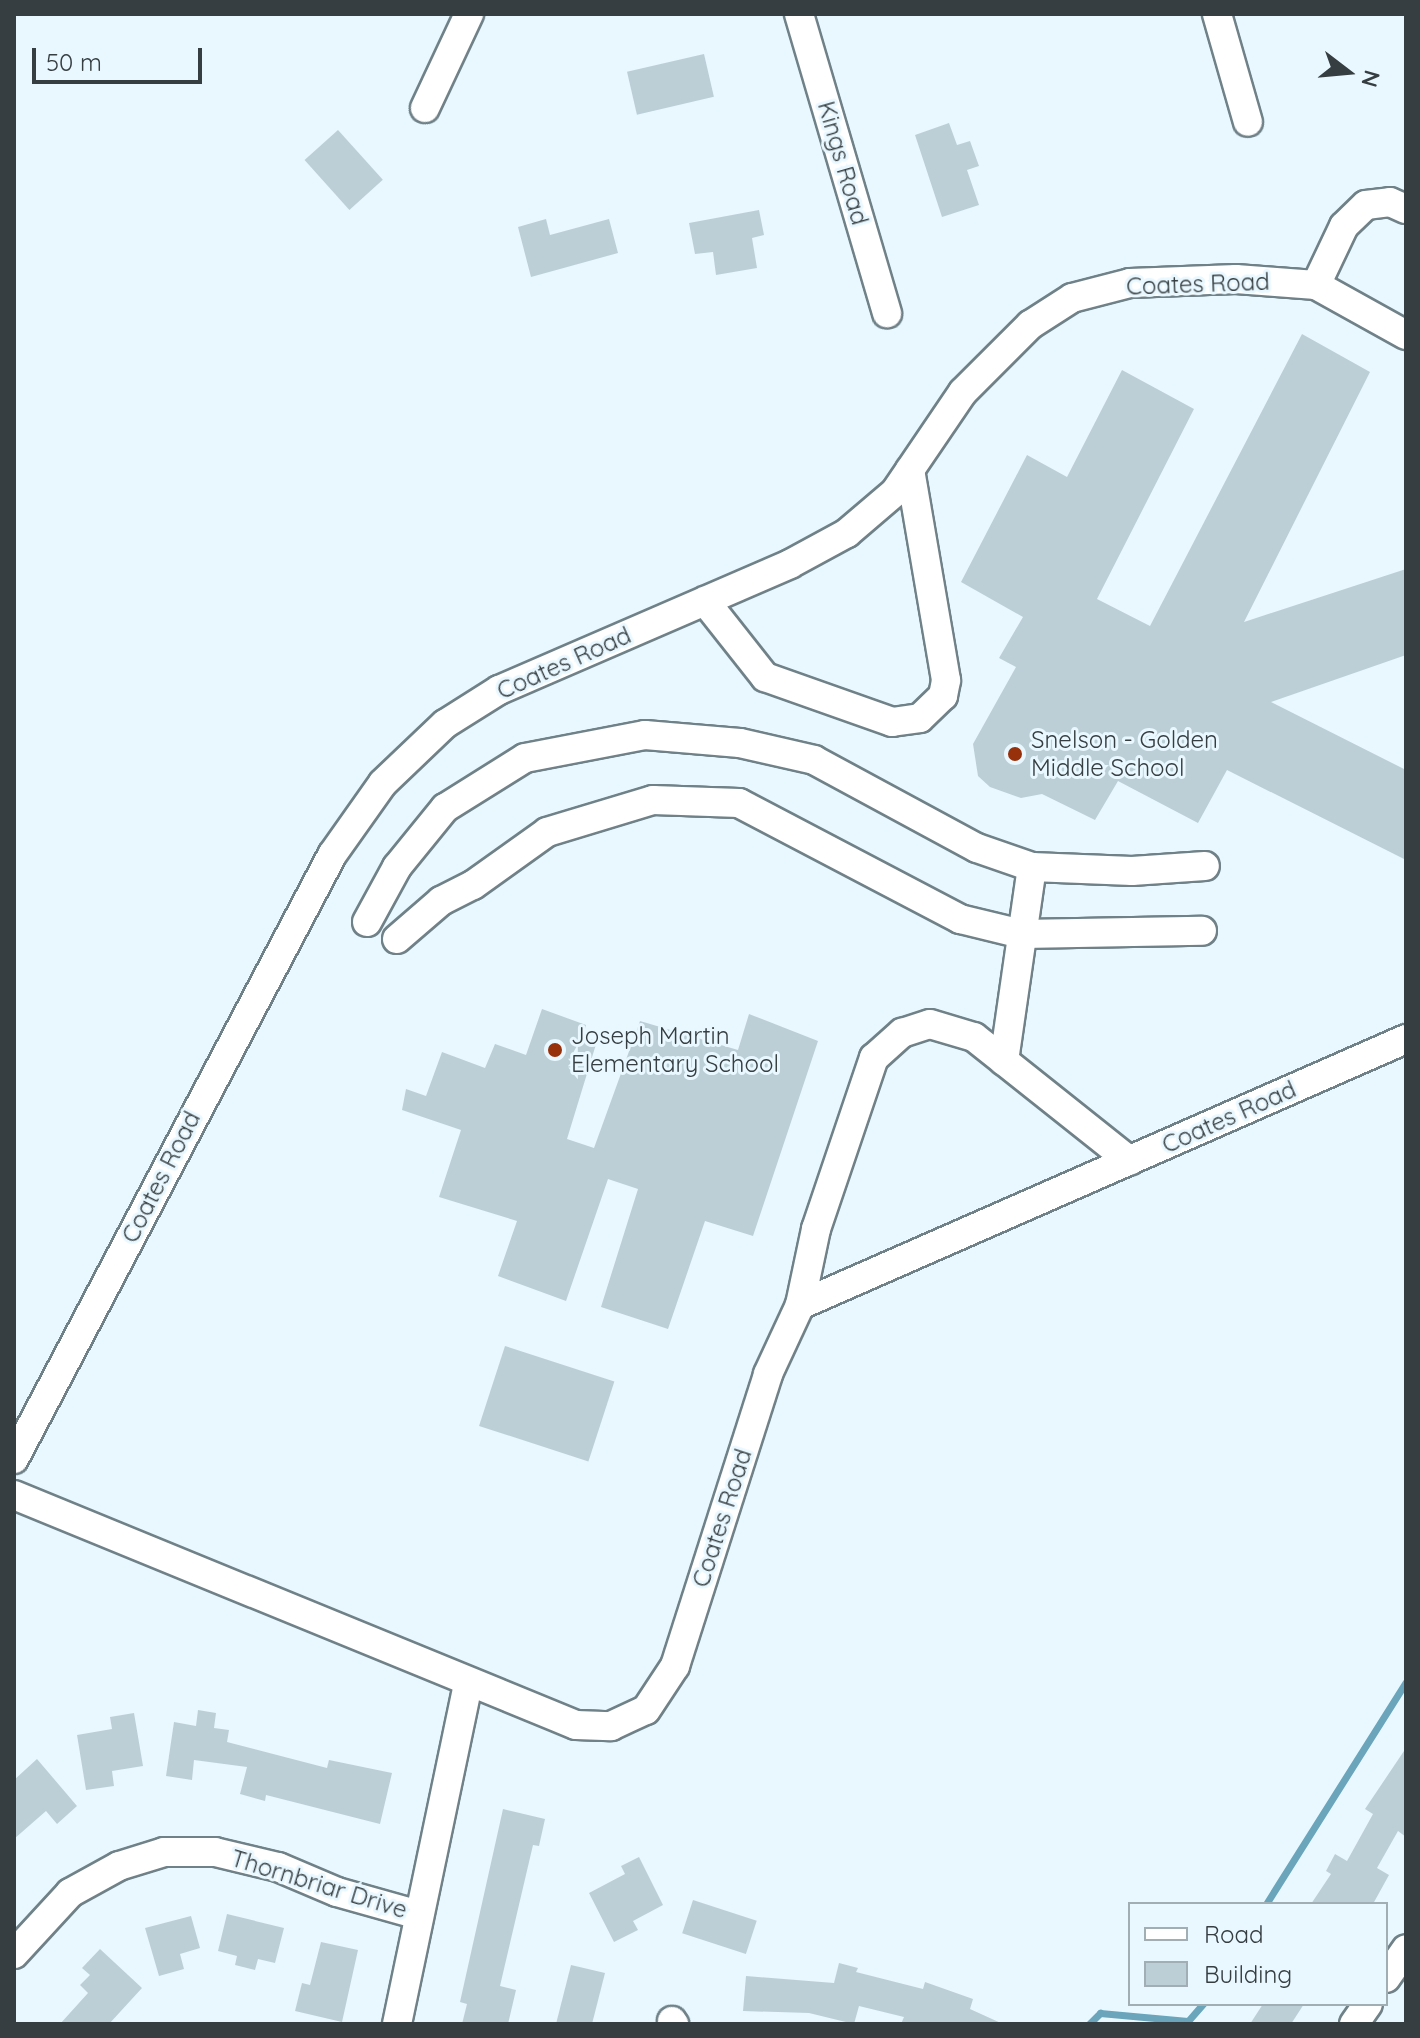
<!DOCTYPE html>
<style>
body{margin:0}
#map{position:relative;width:1420px;height:2038px;overflow:hidden;background:#e9f8ff;font-family:Quicksand,sans-serif}
div>[style]{position:absolute}
.stream>*{height:7px;margin:-3.5px;padding:0 3.5px;transform-origin:3.5px;border-radius:3.5px;background:#6aa5bc}
.building>*{inset:0;background:#bccfd7;transform-origin:0 0}
.roads{filter:drop-shadow(2px 0 #708188) drop-shadow(-2px 0 #708188) drop-shadow(0 2px #708188) drop-shadow(0 -2px #708188)}
.minor>*{height:28px;margin:-14px;padding:0 14px;transform-origin:14px;border-radius:14px;background:#fff}
.dots>*{width:22px;height:22px;translate:-50% -50%;box-sizing:border-box;border:4px solid #e9f8ff;border-radius:50%}
span{translate:-50% -50%;white-space:nowrap;text-align:center;line-height:1.15;-webkit-text-stroke:6px #e9f8ff;paint-order:stroke}
.street-label{font-size:24px;color:#363e41}
.poi-label{font-size:24px;color:#363e41}
.left{translate:0 -50%;text-align:left}
.frame{position:absolute;inset:0;border:16px solid #363e41;pointer-events:none}
.legend{position:absolute;left:1128px;top:1902px;width:260px;height:104px;box-sizing:border-box;background:#e9f8ff;border:2px solid #a1aeb3;margin:0;padding:10px 14px;list-style:none;font-size:24px;color:#363e41}
.legend li{display:flex;align-items:center;gap:16px;height:40px}
.legend b{width:40px;border:2px solid #a1aeb3}
.north{position:absolute;left:1308px;top:32px;width:80px;height:80px;-webkit-text-stroke:6px #e9f8ff;paint-order:stroke;rotate:106deg;font-size:22px;font-weight:700;line-height:32px;text-align:center;color:#363e41}
.north::after{content:'';display:block;margin:auto;width:28px;height:36px;background:#363e41;clip-path:polygon(50% 0,100% 100%,50% 72%,0 100%)}
.scale{position:absolute;left:32px;top:48px;width:170px;height:36px;box-sizing:border-box;border:4px solid #363e41;border-top:0;padding-left:10px;font-size:24px;line-height:28px;white-space:nowrap;color:#363e41;-webkit-text-stroke:6px #e9f8ff;paint-order:stroke}
</style>
<div id="map">
<div class="stream">
<div style="left:1266px;top:1904px;width:262px;rotate:-57.8deg"></div>
<div style="left:1089px;top:2024px;width:16px;rotate:-45deg"></div>
<div style="left:1100px;top:2013px;width:88px;rotate:5.2deg"></div>
<div style="left:1188px;top:2021px;width:23px;rotate:-49deg"></div>
</div>
<div class="building">
<div style="left:704px;top:54px;width:44px;height:79px;rotate:77deg"></div>
<div style="clip-path:polygon(949px 123px,957px 145px,970px 141px,979px 166px,967px 170px,979px 205px,942px 217px,915px 135px)"></div>
<div style="left:338px;top:130px;width:67px;height:45px;rotate:48deg"></div>
<div style="clip-path:polygon(759px 210px,764px 235px,752px 238px,757px 268px,716px 275px,713px 252px,695px 254px,689px 223px)"></div>
<div style="clip-path:polygon(546px 219px,550px 235px,609px 219px,618px 253px,531px 277px,518px 227px)"></div>
<div style="clip-path:polygon(1302px 334px,1370px 372px,1244px 622px,1406px 569px,1406px 655px,1271px 702px,1406px 770px,1406px 860px,1227px 770px,1198px 823px,1118px 781px,1095px 820px,1042px 794px,1021px 798px,990px 787px,978px 776px,973px 744px,1016px 667px,999px 658px,1023px 617px,961px 582px,1027px 455px,1067px 477px,1122px 370px,1194px 409px,1097px 599px,1150px 626px)"></div>
<div style="clip-path:polygon(542px 1009px,586px 1025px,583px 1037px,597px 1041px,567px 1139px,594px 1148px,640px 1021px,738px 1050px,749px 1014px,818px 1041px,753px 1236px,705px 1221px,668px 1329px,601px 1307px,638px 1189px,608px 1179px,566px 1301px,498px 1276px,517px 1221px,439px 1197px,461px 1130px,402px 1110px,406px 1089px,426px 1096px,442px 1052px,485px 1068px,495px 1044px,526px 1055px)"></div>
<div style="left:505px;top:1346px;width:115px;height:84px;rotate:18deg"></div>
<div style="clip-path:polygon(198px 1710px,216px 1713px,214px 1728px,229px 1730px,227px 1742px,327px 1768px,329px 1760px,392px 1773px,380px 1824px,266px 1795px,265px 1801px,240px 1794px,247px 1767px,194px 1760px,192px 1780px,166px 1776px,174px 1722px,196px 1726px)"></div>
<div style="clip-path:polygon(134px 1713px,143px 1766px,112px 1771px,114px 1786px,86px 1790px,77px 1735px,112px 1729px,110px 1717px)"></div>
<div style="clip-path:polygon(1406px 1748px,1406px 1837px,1398px 1831px,1377px 1868px,1389px 1875px,1373px 1904px,1311px 1904px,1331px 1874px,1326px 1871px,1335px 1854px,1347px 1861px,1373px 1814px,1365px 1809px)"></div>
<div style="clip-path:polygon(37px 1759px,77px 1806px,57px 1824px,46px 1811px,14px 1839px,14px 1780px)"></div>
<div style="clip-path:polygon(503px 1809px,545px 1819px,539px 1846px,533px 1845px,500px 1986px,516px 1990px,508px 2024px,462px 2024px,467px 2004px,460px 2002px)"></div>
<div style="clip-path:polygon(639px 1857px,663px 1905px,633px 1921px,638px 1930px,614px 1942px,589px 1893px,625px 1874px,621px 1866px)"></div>
<div style="left:693px;top:1900px;width:67px;height:35px;rotate:18deg"></div>
<div style="clip-path:polygon(227px 1914px,284px 1928px,275px 1963px,258px 1959px,255px 1970px,235px 1965px,237px 1956px,218px 1951px)"></div>
<div style="clip-path:polygon(191px 1916px,200px 1948px,180px 1954px,184px 1969px,159px 1976px,145px 1928px)"></div>
<div style="clip-path:polygon(321px 1942px,358px 1950px,342px 2022px,295px 2011px,302px 1983px,310px 1985px)"></div>
<div style="clip-path:polygon(100px 1949px,142px 1988px,109px 2024px,60px 2024px,88px 1993px,80px 1985px,90px 1975px,82px 1968px)"></div>
<div style="clip-path:polygon(839px 1963px,858px 1968px,856px 1972px,923px 1989px,925px 1982px,973px 1999px,970px 2009px,1003px 2024px,901px 2024px,904px 2017px,859px 2006px,854px 2024px,809px 2013px,743px 2011px,746px 1976px,834px 1983px)"></div>
<div style="clip-path:polygon(571px 1965px,605px 1973px,592px 2024px,556px 2024px)"></div>
<div style="clip-path:polygon(1263px 2004px,1304px 2004px,1291px 2024px,1250px 2024px)"></div>
</div>
<div class="roads">
<div class="minor">
<div style="left:799px;top:14px;width:312px;rotate:73.6deg"></div>
<div style="left:1217px;top:14px;width:112px;rotate:74deg"></div>
<div style="left:425px;top:108px;width:104px;rotate:-64.9deg"></div>
<div style="left:1316px;top:285px;width:65px;rotate:-64.6deg"></div>
<div style="left:1344px;top:226px;width:30px;rotate:-44deg"></div>
<div style="left:1366px;top:205px;width:24px;rotate:-7deg"></div>
<div style="left:1390px;top:202px;width:17px;rotate:24deg"></div>
<div style="left:705px;top:601px;width:97px;rotate:51.7deg"></div>
<div style="left:765px;top:677px;width:135px;rotate:19.5deg"></div>
<div style="left:892px;top:722px;width:28px;rotate:-8deg"></div>
<div style="left:920px;top:718px;width:32px;rotate:-44deg"></div>
<div style="left:943px;top:696px;width:16px;rotate:-79deg"></div>
<div style="left:946px;top:680px;width:213px;rotate:-99.7deg"></div>
<div style="left:367px;top:922px;width:63px;rotate:-61.4deg"></div>
<div style="left:397px;top:867px;width:76px;rotate:-50.9deg"></div>
<div style="left:445px;top:808px;width:94px;rotate:-32deg"></div>
<div style="left:525px;top:758px;width:122px;rotate:-10.9deg"></div>
<div style="left:645px;top:735px;width:95px;rotate:4.8deg"></div>
<div style="left:740px;top:743px;width:76px;rotate:12.9deg"></div>
<div style="left:814px;top:760px;width:185px;rotate:28.4deg"></div>
<div style="left:977px;top:848px;width:58px;rotate:19.1deg"></div>
<div style="left:1032px;top:867px;width:100px;rotate:2.3deg"></div>
<div style="left:1132px;top:871px;width:73px;rotate:-3.9deg"></div>
<div style="left:397px;top:939px;width:58px;rotate:-40.8deg"></div>
<div style="left:441px;top:901px;width:36px;rotate:-27deg"></div>
<div style="left:473px;top:885px;width:91px;rotate:-35.6deg"></div>
<div style="left:547px;top:832px;width:111px;rotate:-16.8deg"></div>
<div style="left:653px;top:800px;width:86px;rotate:2deg"></div>
<div style="left:739px;top:803px;width:250px;rotate:27.7deg"></div>
<div style="left:960px;top:919px;width:64px;rotate:13.6deg"></div>
<div style="left:1022px;top:934px;width:180px;rotate:-1deg"></div>
<div style="left:1004px;top:1061px;width:196px;rotate:-81.8deg"></div>
<div style="left:800px;top:1305px;width:78px;rotate:-78.1deg"></div>
<div style="left:816px;top:1229px;width:181px;rotate:-71.3deg"></div>
<div style="left:874px;top:1058px;width:38px;rotate:-42deg"></div>
<div style="left:902px;top:1033px;width:29px;rotate:-18deg"></div>
<div style="left:930px;top:1024px;width:46px;rotate:16.5deg"></div>
<div style="left:974px;top:1037px;width:199px;rotate:38.5deg"></div>
<div style="left:14px;top:1459px;width:683px;rotate:-62.23deg"></div>
<div style="left:332px;top:855px;width:88px;rotate:-54.7deg"></div>
<div style="left:383px;top:783px;width:86px;rotate:-43.6deg"></div>
<div style="left:445px;top:724px;width:64px;rotate:-32.2deg"></div>
<div style="left:499px;top:690px;width:317px;rotate:-23.4deg"></div>
<div style="left:790px;top:564px;width:65px;rotate:-28.5deg"></div>
<div style="left:847px;top:533px;width:63px;rotate:-40.5deg"></div>
<div style="left:895px;top:492px;width:121px;rotate:-55.8deg"></div>
<div style="left:963px;top:392px;width:95px;rotate:-45deg"></div>
<div style="left:1030px;top:325px;width:50px;rotate:-32.7deg"></div>
<div style="left:1072px;top:298px;width:60px;rotate:-14.5deg"></div>
<div style="left:1130px;top:283px;width:106px;rotate:-2.2deg"></div>
<div style="left:1236px;top:279px;width:80px;rotate:4.3deg"></div>
<div style="left:1316px;top:285px;width:103px;rotate:29.1deg"></div>
<div style="left:14px;top:1495px;width:607px;rotate:22.26deg"></div>
<div style="left:576px;top:1725px;width:35px;rotate:2deg"></div>
<div style="left:611px;top:1726px;width:38px;rotate:-25deg"></div>
<div style="left:646px;top:1710px;width:53px;rotate:-56.6deg"></div>
<div style="left:675px;top:1666px;width:306px;rotate:-72.3deg"></div>
<div style="left:768px;top:1374px;width:76px;rotate:-65.1deg"></div>
<div style="left:800px;top:1305px;width:662px;rotate:-23.7deg"></div>
<div style="left:14px;top:1954px;width:83px;rotate:-47.4deg"></div>
<div style="left:70px;top:1893px;width:56px;rotate:-28.9deg"></div>
<div style="left:119px;top:1866px;width:47px;rotate:-17.3deg"></div>
<div style="left:164px;top:1852px;width:51px"></div>
<div style="left:215px;top:1852px;width:65px;rotate:13.4deg"></div>
<div style="left:278px;top:1867px;width:64px;rotate:23deg"></div>
<div style="left:337px;top:1892px;width:85px;rotate:15.7deg"></div>
<div style="left:1386px;top:1978px;width:35px;rotate:-55deg"></div>
<div style="left:672px;top:2021px;width:4px;rotate:56deg"></div>
<div style="left:397px;top:2024px;width:348px;rotate:-78.2deg"></div>
<div style="left:1354px;top:2024px;width:24px;rotate:-55deg"></div>
</div>
</div>
<div class="dots">
<div style="left:1015px;top:754px;background:#97310c"></div>
<div style="left:555px;top:1050px;background:#97310c"></div>
</div>
<div class="street-label">
<span style="left:843px;top:163px;rotate:74deg">Kings Road</span>
<span style="left:1198px;top:284px;rotate:-2deg">Coates Road</span>
<span style="left:564px;top:663px;rotate:-24deg">Coates Road</span>
<span style="left:1229px;top:1117px;rotate:-24deg">Coates Road</span>
<span style="left:161px;top:1177px;rotate:-63deg">Coates Road</span>
<span style="left:722px;top:1518px;rotate:-72deg">Coates Road</span>
<span style="left:319px;top:1884px;rotate:17deg">Thornbriar Drive</span>
</div>
<div class="poi-label">
<span class="left" style="left:1031px;top:754px">Snelson - Golden<br>Middle School</span>
<span class="left" style="left:571px;top:1050px">Joseph Martin<br>Elementary School</span>
</div>
<div class="frame"></div>
<ul class="legend">
<li><b style="height:10px;background:#fff"></b>Road</li>
<li><b style="height:22px;background:#bccfd7"></b>Building</li>
</ul>
<div class="north">N</div>
<div class="scale">50 m</div>
</div>
